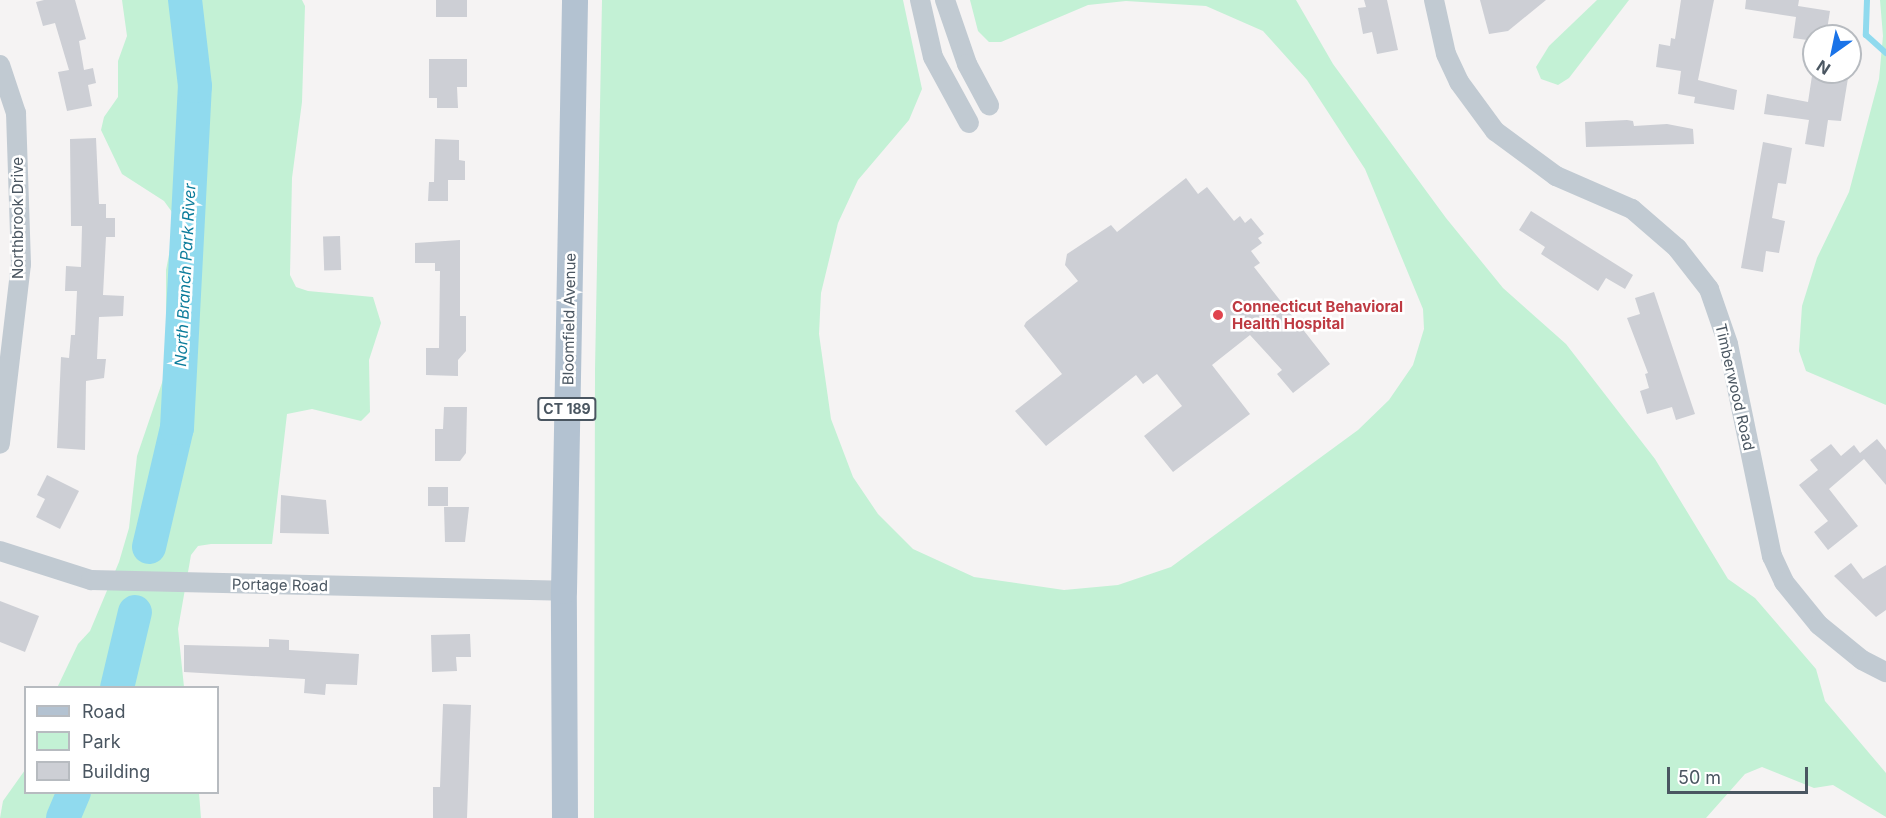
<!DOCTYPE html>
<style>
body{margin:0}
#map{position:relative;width:1886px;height:818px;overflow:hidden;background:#f5f3f3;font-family:Inter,sans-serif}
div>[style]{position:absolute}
.green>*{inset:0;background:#c3f1d5}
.stream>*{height:6px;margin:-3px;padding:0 3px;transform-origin:3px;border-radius:3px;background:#90daee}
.river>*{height:34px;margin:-17px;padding:0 17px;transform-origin:17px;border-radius:17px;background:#90daee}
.building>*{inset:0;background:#cdcfd5;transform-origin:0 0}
.minor>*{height:20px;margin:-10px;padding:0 10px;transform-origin:10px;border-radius:10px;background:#c1cad2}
.major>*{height:26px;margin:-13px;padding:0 13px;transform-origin:13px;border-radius:13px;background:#b3c2d1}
.dots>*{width:16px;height:16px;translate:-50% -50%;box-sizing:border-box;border:3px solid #fff;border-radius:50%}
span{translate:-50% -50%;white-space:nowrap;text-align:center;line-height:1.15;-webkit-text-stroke:5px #fff;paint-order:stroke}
.shield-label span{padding:2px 4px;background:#fff;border:2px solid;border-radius:4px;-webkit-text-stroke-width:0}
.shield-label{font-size:14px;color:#4a5661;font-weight:700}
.street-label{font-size:15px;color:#4a5661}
.health-label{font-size:15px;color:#be3a42;font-weight:700}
.left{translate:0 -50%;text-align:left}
.water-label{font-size:16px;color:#0c7c9b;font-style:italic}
.legend{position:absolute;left:24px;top:686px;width:195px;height:108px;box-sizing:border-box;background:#fff;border:2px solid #b7bbc0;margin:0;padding:8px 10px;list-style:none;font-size:18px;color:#4a5661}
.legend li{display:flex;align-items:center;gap:12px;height:30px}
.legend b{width:30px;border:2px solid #b7bbc0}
.north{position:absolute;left:1802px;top:24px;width:60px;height:60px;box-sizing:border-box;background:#fff;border:2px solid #b7bbc0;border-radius:50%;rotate:213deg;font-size:16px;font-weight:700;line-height:24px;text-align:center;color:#4a5661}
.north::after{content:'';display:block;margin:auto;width:21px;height:27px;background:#1a73e8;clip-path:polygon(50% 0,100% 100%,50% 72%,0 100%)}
.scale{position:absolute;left:1667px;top:767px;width:141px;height:27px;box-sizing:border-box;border:3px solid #4a5661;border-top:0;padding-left:8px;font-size:18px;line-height:21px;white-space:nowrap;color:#4a5661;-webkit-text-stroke:4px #fff;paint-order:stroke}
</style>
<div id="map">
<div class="green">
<div style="clip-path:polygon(122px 0,302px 0,305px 6px,302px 102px,292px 178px,290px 275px,296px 287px,308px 291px,373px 297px,381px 323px,369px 360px,370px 412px,361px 421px,312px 409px,287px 414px,272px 544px,211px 544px,198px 546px,191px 555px,178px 629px,184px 687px,57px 688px,78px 644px,90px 631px,119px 562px,129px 528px,137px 456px,166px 371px,166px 270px,175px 224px,172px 212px,164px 201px,122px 174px,101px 130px,104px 117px,118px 97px,118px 61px,127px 36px)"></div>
<div style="clip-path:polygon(602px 0,903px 0,922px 89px,909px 120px,858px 180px,838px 223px,821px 293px,819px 334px,831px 419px,853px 477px,878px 514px,913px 549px,974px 577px,1064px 590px,1118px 585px,1171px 567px,1358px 430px,1389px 400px,1413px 365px,1424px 329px,1423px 309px,1365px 169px,1307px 80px,1263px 31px,1206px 6px,1126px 1px,1088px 5px,1001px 42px,989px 42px,978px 31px,970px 0,1296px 0,1333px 64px,1446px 218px,1503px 288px,1566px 344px,1655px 459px,1728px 579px,1755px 598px,1816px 669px,1825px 701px,1886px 773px,1886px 817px,1833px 785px,1814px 788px,1762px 767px,1745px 774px,1706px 818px,594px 818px,595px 370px)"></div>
<div style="clip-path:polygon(1597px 0,1629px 0,1569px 78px,1558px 85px,1541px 79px,1536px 67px,1549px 46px)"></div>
<div style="clip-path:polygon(1880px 0,1886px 0,1886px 405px,1806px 371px,1799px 351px,1802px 306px,1817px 258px,1849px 192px,1879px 79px,1883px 36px)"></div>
<div style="clip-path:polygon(25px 770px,26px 792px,199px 793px,201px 818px,0 818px,3px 801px)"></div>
</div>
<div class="stream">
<div style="left:1867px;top:0;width:35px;rotate:92deg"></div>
<div style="left:1866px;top:35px;width:27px;rotate:42deg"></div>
</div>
<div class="river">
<div style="left:149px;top:547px;width:122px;rotate:-76.8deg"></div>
<div style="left:177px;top:428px;width:342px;rotate:-87deg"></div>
<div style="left:195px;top:86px;width:87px;rotate:-96.6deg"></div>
<div style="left:117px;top:688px;width:78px;rotate:-76.7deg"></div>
<div style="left:63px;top:818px;width:28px;rotate:-67deg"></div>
</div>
<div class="building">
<div style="clip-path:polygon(44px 0,75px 0,86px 39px,79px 41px,84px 70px,93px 68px,96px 83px,88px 85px,92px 106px,67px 111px,58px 72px,69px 70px,55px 23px,43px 26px,36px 2px)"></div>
<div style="left:436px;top:0;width:31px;height:17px"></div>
<div style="clip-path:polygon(1364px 0,1387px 0,1398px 50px,1377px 54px,1372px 32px,1363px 34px,1358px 8px,1366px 7px)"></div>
<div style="clip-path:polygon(1480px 0,1546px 0,1508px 31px,1489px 34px)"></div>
<div style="clip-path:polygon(1681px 0,1714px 0,1698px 80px,1737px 90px,1734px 110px,1694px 103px,1695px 97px,1678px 94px,1681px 71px,1656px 67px,1659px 44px,1670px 46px,1671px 38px,1675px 39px)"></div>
<div style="clip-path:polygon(1746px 0,1799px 0,1798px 6px,1830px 11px,1826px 36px,1814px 36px,1814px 41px,1793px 38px,1796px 17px,1745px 9px)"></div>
<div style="clip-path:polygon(429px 59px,467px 59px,467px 87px,457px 87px,458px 108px,437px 108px,437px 98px,429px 98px)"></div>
<div style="clip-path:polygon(1813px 69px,1849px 72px,1841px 121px,1828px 120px,1824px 147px,1805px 144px,1809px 120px,1764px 114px,1767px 94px,1808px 102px)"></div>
<div style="clip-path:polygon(1627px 120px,1633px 121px,1634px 126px,1667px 124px,1693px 129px,1694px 144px,1586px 147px,1585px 122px)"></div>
<div style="clip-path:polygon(96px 138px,99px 204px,106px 204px,106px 218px,115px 218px,115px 237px,106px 237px,103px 295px,124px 296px,123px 316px,99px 317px,97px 359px,106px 359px,104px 378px,86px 381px,85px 450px,57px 448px,61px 357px,69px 358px,71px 335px,75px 335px,77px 291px,65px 291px,66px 266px,81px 267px,82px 226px,71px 226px,70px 139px)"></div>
<div style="clip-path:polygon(435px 139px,459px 140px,459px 160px,465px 161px,465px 180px,448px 180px,448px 201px,428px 201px,429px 182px,434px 182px)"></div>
<div style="clip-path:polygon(1763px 142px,1792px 148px,1786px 184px,1778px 183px,1772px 218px,1785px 221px,1779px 253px,1766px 251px,1763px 272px,1741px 268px)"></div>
<div style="clip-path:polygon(1186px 178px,1198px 194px,1207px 187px,1234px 221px,1240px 216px,1245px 223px,1251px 218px,1264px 234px,1258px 238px,1262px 243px,1251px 251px,1260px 263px,1254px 267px,1330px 364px,1293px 393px,1277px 374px,1282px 370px,1250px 335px,1212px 365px,1250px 414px,1173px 472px,1144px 436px,1182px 406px,1157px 374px,1143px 384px,1136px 375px,1046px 446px,1015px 411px,1062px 374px,1024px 326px,1026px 322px,1078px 281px,1065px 265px,1067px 254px,1111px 225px,1117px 232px)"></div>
<div style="clip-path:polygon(1531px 211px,1633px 275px,1625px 289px,1606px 278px,1598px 291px,1541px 254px,1545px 247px,1519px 230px)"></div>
<div style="left:340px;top:236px;width:34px;height:17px;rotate:88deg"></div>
<div style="clip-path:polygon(460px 240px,460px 316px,466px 316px,466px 351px,458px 360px,458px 376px,426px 375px,426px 348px,439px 348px,440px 271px,435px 271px,435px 263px,415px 263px,415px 243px)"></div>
<div style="clip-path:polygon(1654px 292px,1695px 414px,1676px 420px,1672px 407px,1647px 414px,1640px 391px,1649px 388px,1645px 374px,1648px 373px,1627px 318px,1640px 314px,1635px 298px)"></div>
<div style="clip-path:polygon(444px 407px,467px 407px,466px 453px,460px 461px,435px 461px,435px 429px,443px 429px)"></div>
<div style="clip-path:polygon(1877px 439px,1886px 450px,1886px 485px,1864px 459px,1829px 489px,1858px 526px,1828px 550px,1814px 532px,1828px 521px,1799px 485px,1818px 470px,1810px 460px,1831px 444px,1841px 456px,1854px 445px,1860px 453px)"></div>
<div style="clip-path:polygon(47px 475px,79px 491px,60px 529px,36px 517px,45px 499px,37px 495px)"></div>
<div style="left:448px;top:487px;width:19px;height:20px;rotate:90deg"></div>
<div style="clip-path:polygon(281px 495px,326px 500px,329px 534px,280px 533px)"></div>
<div style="clip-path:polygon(444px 507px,469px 507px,465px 542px,445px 542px)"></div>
<div style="clip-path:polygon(1851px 563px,1863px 579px,1886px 565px,1886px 610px,1876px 617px,1834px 576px)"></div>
<div style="clip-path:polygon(0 601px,39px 616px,25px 652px,0 642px)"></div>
<div style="clip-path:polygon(470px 634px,471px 657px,456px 657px,457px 671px,432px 672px,431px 635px)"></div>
<div style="clip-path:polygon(269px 639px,289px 640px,289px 650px,359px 654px,357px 685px,326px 684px,325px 695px,304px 693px,305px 679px,184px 672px,184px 645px,269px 647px)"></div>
<div style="clip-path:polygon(443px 704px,471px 705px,467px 818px,433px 818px,433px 787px,440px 787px)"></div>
</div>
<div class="minor">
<div style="left:920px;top:0;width:58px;rotate:77.2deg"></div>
<div style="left:933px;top:57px;width:75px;rotate:61.4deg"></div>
<div style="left:945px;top:0;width:68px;rotate:71deg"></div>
<div style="left:967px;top:64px;width:47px;rotate:61.8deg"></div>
<div style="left:1434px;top:0;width:55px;rotate:77.5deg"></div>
<div style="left:1446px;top:54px;width:31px;rotate:65deg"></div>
<div style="left:1459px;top:82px;width:61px;rotate:53.7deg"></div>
<div style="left:1495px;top:131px;width:76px;rotate:36.4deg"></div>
<div style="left:1556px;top:176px;width:83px;rotate:23.5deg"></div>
<div style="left:1632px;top:209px;width:60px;rotate:40.9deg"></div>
<div style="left:1677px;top:248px;width:52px;rotate:52deg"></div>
<div style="left:1709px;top:289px;width:58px;rotate:70.9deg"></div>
<div style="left:1728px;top:344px;width:217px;rotate:78.3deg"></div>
<div style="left:1772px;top:556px;width:29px;rotate:65deg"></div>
<div style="left:1784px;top:582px;width:55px;rotate:50.9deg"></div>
<div style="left:1819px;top:625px;width:55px;rotate:39.1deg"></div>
<div style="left:1862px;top:660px;width:27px;rotate:27deg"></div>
<div style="left:0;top:65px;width:51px;rotate:71.6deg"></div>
<div style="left:16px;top:113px;width:151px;rotate:88.1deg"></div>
<div style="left:21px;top:264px;width:181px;rotate:96.7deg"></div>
<div style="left:0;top:551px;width:96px;rotate:17.7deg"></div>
<div style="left:91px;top:580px;width:473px;rotate:1.3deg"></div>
</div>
<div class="major">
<div style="left:565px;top:818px;width:227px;rotate:-90.3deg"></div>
<div style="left:564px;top:591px;width:591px;rotate:-88.93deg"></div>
</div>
<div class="dots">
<div style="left:1218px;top:315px;background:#e0444e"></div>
</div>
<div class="shield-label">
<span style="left:567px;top:409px">CT 189</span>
</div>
<div class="street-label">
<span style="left:18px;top:218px;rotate:-90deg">Northbrook Drive</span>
<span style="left:569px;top:319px;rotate:-89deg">Bloomfield Avenue</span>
<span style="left:1735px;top:387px;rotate:77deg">Timberwood Road</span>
<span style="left:280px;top:585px;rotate:1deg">Portage Road</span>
</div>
<div class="health-label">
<span class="left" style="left:1232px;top:315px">Connecticut Behavioral<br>Health Hospital</span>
</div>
<div class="water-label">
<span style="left:185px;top:275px;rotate:-87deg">North Branch Park River</span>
</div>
<ul class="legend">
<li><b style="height:8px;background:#b3c2d1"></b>Road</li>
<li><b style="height:16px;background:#c3f1d5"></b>Park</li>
<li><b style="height:16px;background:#cdcfd5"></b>Building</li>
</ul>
<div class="north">N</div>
<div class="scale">50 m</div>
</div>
